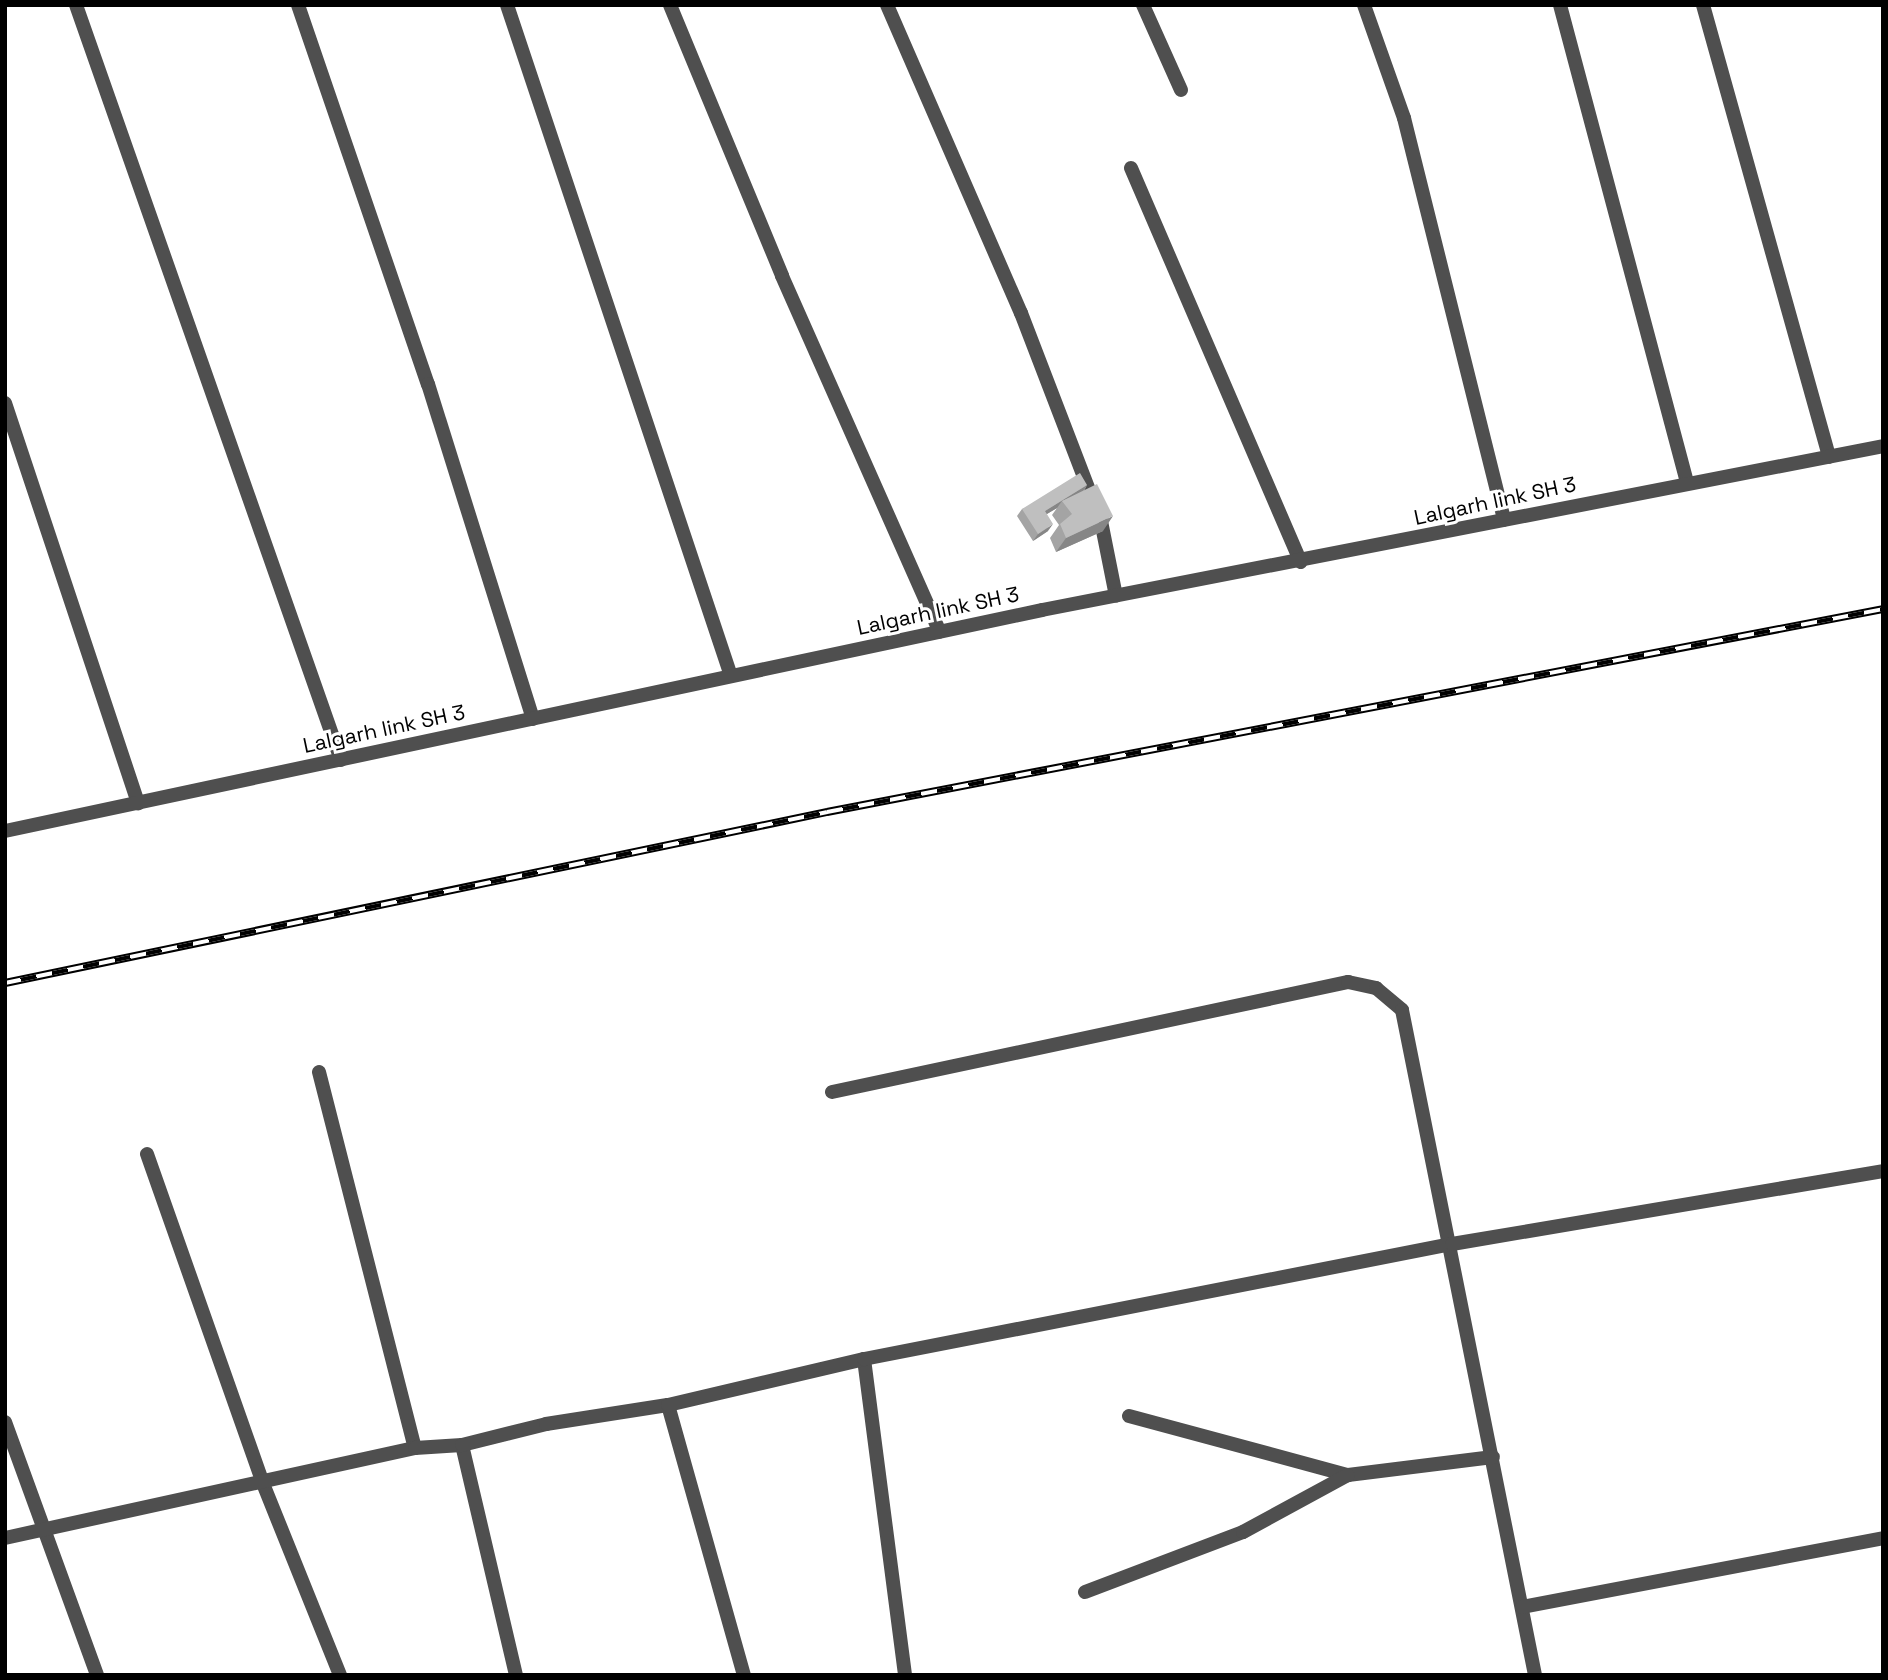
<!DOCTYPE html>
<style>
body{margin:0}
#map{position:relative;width:1888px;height:1680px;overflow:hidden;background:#fff;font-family:"Space Grotesk",sans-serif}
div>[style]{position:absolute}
.service>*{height:14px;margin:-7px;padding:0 7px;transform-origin:7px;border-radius:7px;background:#4f4f4f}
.minor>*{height:14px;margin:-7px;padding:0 7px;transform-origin:7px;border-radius:7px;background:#4f4f4f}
.tertiary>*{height:14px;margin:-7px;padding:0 7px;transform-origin:7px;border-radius:7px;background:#4f4f4f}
.rail>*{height:8px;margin-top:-4px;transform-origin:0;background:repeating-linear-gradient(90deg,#fff 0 16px,#000 0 32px);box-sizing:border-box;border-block:2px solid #000}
.wall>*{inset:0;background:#a4a4a4}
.shaded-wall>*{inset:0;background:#868686}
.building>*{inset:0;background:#bfbfbf}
span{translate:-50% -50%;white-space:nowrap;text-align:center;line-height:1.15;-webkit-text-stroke:6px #fff;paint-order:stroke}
.street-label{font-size:21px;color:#000}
.frame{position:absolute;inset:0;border:7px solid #000;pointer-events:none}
</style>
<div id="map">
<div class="service">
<div style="left:832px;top:1092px;width:528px;rotate:-12.03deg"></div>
<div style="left:1348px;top:982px;width:29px;rotate:12deg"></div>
<div style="left:1376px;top:988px;width:34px;rotate:40deg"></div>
<div style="left:1402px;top:1010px;width:678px;rotate:78.69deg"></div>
<div style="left:1129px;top:1416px;width:227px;rotate:15.1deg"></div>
<div style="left:1348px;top:1475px;width:146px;rotate:-7.1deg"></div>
<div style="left:1085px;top:1592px;width:169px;rotate:-20.8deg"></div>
<div style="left:1243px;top:1532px;width:119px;rotate:-28.5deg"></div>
<div style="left:1522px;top:1607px;width:368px;rotate:-10.8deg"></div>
</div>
<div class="minor">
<div style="left:76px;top:5px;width:800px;rotate:70.66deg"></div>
<div style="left:298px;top:5px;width:401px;rotate:71.1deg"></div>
<div style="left:428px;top:384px;width:351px;rotate:72.6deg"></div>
<div style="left:507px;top:5px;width:707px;rotate:71.54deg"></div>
<div style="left:670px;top:5px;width:293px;rotate:67.5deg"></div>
<div style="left:782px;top:276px;width:389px;rotate:66.1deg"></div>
<div style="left:887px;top:5px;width:336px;rotate:66.5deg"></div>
<div style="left:1021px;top:313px;width:223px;rotate:69deg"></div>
<div style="left:1101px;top:521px;width:76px;rotate:78.7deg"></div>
<div style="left:1143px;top:5px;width:93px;rotate:65.9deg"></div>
<div style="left:1364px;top:5px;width:120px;rotate:70.5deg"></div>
<div style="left:1404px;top:118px;width:414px;rotate:76deg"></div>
<div style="left:1560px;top:5px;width:495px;rotate:75.1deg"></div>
<div style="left:1703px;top:5px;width:469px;rotate:74.4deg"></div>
<div style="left:1131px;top:168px;width:429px;rotate:66.7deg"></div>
<div style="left:5px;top:403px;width:422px;rotate:71.6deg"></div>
<div style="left:319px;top:1072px;width:388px;rotate:75.7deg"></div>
<div style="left:147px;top:1154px;width:347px;rotate:70.6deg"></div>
<div style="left:262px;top:1481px;width:209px;rotate:68.1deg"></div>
<div style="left:864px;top:1359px;width:319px;rotate:82.6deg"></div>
<div style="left:668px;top:1405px;width:280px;rotate:74.3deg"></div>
<div style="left:5px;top:1422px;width:269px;rotate:70deg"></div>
<div style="left:462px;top:1445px;width:236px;rotate:76.8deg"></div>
<div style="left:5px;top:1538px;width:420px;rotate:-12.4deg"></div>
<div style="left:415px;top:1448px;width:47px;rotate:-3.7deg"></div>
<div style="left:462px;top:1445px;width:87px;rotate:-14deg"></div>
<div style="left:546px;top:1424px;width:123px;rotate:-8.9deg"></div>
<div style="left:668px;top:1405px;width:201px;rotate:-13.2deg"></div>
<div style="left:864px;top:1359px;width:599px;rotate:-11.07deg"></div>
<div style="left:1452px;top:1244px;width:437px;rotate:-9.6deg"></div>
</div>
<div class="tertiary">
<div style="left:5px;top:831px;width:1060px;rotate:-12.03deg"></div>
<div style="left:1042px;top:610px;width:857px;rotate:-11.03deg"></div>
</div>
<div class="rail">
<div style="left:5px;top:983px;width:840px;rotate:-11.75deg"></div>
<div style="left:827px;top:812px;width:1075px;rotate:-10.88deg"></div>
</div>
<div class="wall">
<div style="clip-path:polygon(1087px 485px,1084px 491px,1103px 531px,1056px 552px,1050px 538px,1059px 525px,1052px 515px,1057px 508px,1047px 514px,1048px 531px,1033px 541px,1017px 516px,1022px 509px)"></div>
</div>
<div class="shaded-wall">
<div style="clip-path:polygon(1087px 485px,1082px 493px,1062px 501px,1057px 508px,1040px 518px,1045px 511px)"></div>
<div style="clip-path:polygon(1113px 516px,1103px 531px,1056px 552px,1066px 538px)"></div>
<div style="clip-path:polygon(1053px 524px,1048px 531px,1033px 541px,1038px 534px)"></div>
</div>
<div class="building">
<div style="clip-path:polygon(1080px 473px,1087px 485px,1045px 511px,1053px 524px,1038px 534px,1022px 509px)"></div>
<div style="clip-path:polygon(1097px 484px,1113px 516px,1066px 538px,1060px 524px,1072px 514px,1062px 501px)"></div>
</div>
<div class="street-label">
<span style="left:1495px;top:501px;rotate:-12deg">Lalgarh link SH 3</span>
<span style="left:938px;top:611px;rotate:-12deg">Lalgarh link SH 3</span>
<span style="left:384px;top:729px;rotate:-12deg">Lalgarh link SH 3</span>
</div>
<div class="frame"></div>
</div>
